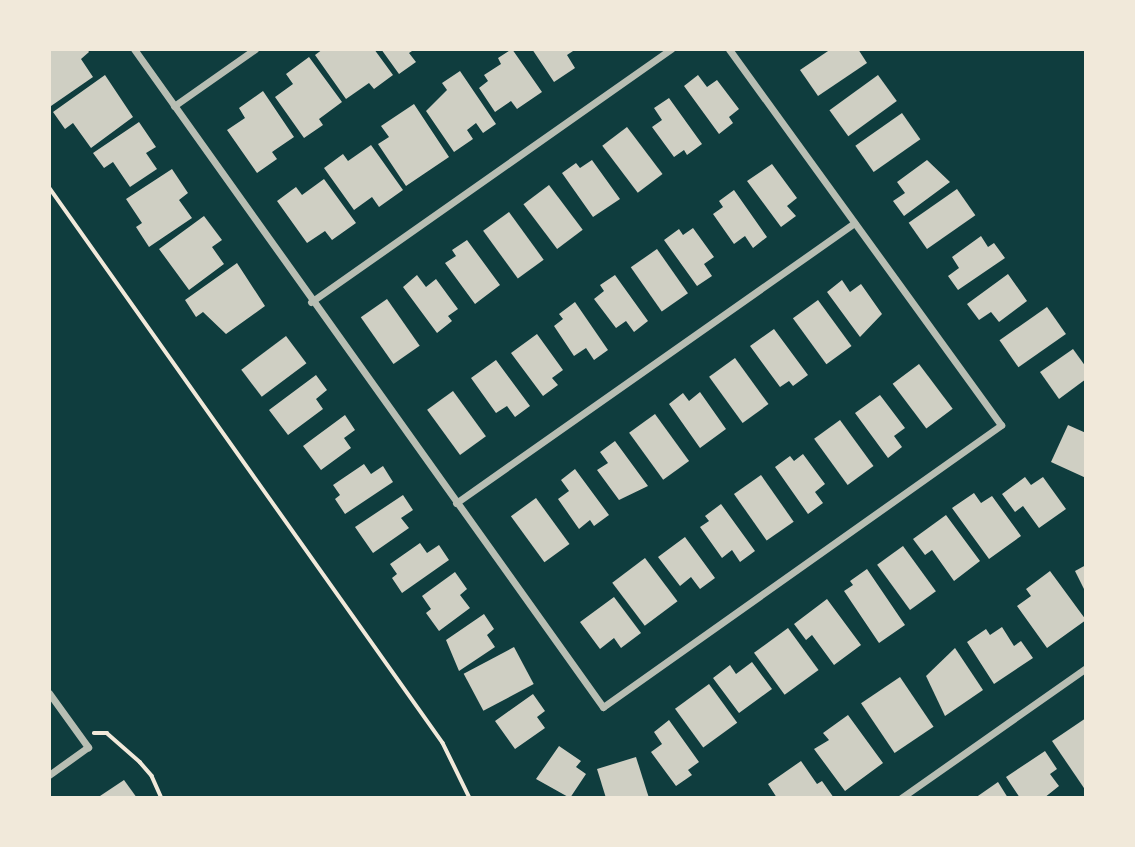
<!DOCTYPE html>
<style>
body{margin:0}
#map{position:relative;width:1135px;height:847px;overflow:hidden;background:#0f3d3e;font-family:"Fira Sans Condensed",sans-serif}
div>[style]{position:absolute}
.building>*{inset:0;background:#cfcfc3;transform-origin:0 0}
.path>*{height:3.5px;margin:-1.75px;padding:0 1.75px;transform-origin:1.75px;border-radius:1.75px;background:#f1e9da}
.minor>*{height:7px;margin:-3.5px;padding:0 3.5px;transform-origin:3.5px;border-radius:3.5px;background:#b8beb3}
span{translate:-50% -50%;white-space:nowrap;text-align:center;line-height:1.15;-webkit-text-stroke:7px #f1e9da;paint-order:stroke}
.frame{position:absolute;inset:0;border:51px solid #f1e9da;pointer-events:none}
</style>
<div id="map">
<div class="building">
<div style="clip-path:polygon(49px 49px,87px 49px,89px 52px,81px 59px,93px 77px,51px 106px)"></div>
<div style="clip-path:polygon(323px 49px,374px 49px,393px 75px,374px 89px,369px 83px,346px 99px,315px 55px)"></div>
<div style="clip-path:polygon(381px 49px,415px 49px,409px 53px,416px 62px,399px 74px)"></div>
<div style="clip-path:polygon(512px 49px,542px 92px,517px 109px,511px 101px,495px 112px,479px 88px,488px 81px,484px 75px,501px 64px,498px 58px)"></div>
<div style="clip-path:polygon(532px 49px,576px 49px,567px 55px,575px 68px,554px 82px)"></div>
<div style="clip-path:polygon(831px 49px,858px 49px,867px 63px,818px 96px,800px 70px)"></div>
<div style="clip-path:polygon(309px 57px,342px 102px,319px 119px,323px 125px,304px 138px,275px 97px,293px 84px,286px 74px)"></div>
<div style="clip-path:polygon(460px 71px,496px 124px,483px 133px,476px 123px,467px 130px,473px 139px,454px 152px,426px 111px,447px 90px,442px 83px)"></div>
<div style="clip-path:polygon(105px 75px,133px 117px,91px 148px,73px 123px,65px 129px,53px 112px)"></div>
<div style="clip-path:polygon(698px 75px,707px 87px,717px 80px,739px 109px,729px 117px,733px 123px,719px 134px,684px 86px)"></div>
<div style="left:878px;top:75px;width:32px;height:60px;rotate:54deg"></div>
<div style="clip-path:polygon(263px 91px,294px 137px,272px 152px,277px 159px,257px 173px,227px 130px,245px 118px,239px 108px)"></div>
<div style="clip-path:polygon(669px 98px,702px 144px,687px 155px,684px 150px,674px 157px,652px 127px,662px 120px,654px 108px)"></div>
<div style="clip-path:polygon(414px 104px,449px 157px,406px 186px,378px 144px,389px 137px,381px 126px)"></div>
<div style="left:902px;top:113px;width:32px;height:57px;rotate:55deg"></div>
<div style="clip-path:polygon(139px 122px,156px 147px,146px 153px,157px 169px,130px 187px,113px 162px,104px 168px,93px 153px)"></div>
<div style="left:627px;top:127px;width:59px;height:31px;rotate:53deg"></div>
<div style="clip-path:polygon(371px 145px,403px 190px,379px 207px,372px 197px,354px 210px,324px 168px,343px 154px,348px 161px)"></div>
<div style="clip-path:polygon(592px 160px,620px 199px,593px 217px,562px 173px,576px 163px,580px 168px)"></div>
<div style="clip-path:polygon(927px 160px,950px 182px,904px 216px,893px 201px,905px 193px,897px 182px)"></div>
<div style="clip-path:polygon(772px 164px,797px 198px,787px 206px,796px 216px,781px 227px,747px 181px)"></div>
<div style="clip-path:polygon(172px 169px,188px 193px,179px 200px,192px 218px,149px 247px,136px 227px,142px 223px,126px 199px)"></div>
<div style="clip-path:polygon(324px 179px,356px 223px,332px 240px,325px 231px,307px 243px,277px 201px,296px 187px,302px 195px)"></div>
<div style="left:549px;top:185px;width:56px;height:32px;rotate:53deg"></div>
<div style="left:957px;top:189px;width:32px;height:59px;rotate:55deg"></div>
<div style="clip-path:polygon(734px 190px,767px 237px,753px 248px,745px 236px,734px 244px,713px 214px,723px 207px,719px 201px)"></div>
<div style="left:509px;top:212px;width:59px;height:32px;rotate:54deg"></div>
<div style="clip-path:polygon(204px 216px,222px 240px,212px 247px,224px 264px,189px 290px,159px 249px)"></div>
<div style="clip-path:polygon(693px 228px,714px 257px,704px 264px,712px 276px,697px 286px,664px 240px,679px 229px,683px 235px)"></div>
<div style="clip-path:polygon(981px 236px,988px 247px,994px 243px,1005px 258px,958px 290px,948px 276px,959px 268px,952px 257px)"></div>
<div style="clip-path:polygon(467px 240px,500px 285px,475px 304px,445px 263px,456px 256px,452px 250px)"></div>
<div style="left:657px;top:249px;width:54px;height:32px;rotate:55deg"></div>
<div style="clip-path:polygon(237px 263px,265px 306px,226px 334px,203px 312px,196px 317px,185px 300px)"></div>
<div style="clip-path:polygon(1008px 274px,1027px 301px,999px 322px,991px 312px,979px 320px,967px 304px)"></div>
<div style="clip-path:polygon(417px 275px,426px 287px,436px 279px,458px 309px,448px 316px,452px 321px,437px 333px,403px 287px)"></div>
<div style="clip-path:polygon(615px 275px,648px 321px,634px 332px,626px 321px,616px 328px,594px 299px,604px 291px,600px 285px)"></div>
<div style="clip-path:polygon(842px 280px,850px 292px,861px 284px,882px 314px,860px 337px,827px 292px)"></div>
<div style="left:387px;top:299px;width:57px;height:32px;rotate:55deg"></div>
<div style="left:818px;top:300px;width:57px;height:31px;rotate:54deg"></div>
<div style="clip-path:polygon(575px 302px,608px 350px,594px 360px,586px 348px,574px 356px,554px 326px,563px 319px,559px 314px)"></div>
<div style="left:1047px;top:307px;width:33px;height:58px;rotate:55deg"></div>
<div style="clip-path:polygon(774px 329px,808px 375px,793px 386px,789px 381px,780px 387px,750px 346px)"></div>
<div style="clip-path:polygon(537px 334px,563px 370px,552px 378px,558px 385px,543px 396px,511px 353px)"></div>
<div style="left:286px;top:336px;width:34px;height:56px;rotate:53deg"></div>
<div style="clip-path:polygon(1073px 349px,1086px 367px,1086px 379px,1059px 399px,1040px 372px)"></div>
<div style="left:735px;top:358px;width:57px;height:32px;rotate:54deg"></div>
<div style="clip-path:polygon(496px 360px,530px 406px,515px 417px,507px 406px,496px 413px,471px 378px)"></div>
<div style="left:919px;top:364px;width:56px;height:33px;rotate:53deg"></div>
<div style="clip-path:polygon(316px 375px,327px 390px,316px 399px,323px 409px,288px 435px,269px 410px)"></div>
<div style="left:453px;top:391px;width:56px;height:32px;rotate:54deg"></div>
<div style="clip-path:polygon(700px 392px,726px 429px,700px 448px,669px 404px,683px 393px,689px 401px)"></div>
<div style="clip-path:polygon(880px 395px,905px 428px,894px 436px,902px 447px,888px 458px,855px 413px)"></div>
<div style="left:655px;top:414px;width:58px;height:32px;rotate:54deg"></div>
<div style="clip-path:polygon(345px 415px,355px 430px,344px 438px,351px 448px,321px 470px,303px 446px)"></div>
<div style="left:840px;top:420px;width:57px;height:32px;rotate:54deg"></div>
<div style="clip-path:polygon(1068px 425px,1086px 433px,1086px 478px,1051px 462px)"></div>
<div style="clip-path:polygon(615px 441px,648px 486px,619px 500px,597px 470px,608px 463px,600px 452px)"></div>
<div style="clip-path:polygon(803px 454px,825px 484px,815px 492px,823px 503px,808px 514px,775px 467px,790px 456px,794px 461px)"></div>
<div style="clip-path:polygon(364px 464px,371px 474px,383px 466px,393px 482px,345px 514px,335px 499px,340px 495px,333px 485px)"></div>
<div style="clip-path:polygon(575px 469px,609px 515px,594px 526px,590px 520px,579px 529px,558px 499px,569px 491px,561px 480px)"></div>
<div style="left:761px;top:475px;width:57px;height:33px;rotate:55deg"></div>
<div style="clip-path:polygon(1025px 477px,1031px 485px,1043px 477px,1066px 509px,1039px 528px,1023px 506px,1015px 512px,1002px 494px)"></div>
<div style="clip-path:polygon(974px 493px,981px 503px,992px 496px,1021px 536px,989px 559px,952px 508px)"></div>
<div style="clip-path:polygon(403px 495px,413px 510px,401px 518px,409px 528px,373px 553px,355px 527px)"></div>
<div style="left:536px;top:498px;width:57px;height:31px;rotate:54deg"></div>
<div style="clip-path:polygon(721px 504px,755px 551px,740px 562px,732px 550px,722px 558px,700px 527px,709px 521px,705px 516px)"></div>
<div style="clip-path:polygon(946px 515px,980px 561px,954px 581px,932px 550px,925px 555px,913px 539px)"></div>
<div style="clip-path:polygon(685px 537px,715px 578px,700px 589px,691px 577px,680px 586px,658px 557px)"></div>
<div style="clip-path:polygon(420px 543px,427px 553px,439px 545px,449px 560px,402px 593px,392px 578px,397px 574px,390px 564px)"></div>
<div style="left:903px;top:546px;width:56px;height:32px;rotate:54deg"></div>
<div style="left:645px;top:558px;width:54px;height:41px;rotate:53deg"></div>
<div style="clip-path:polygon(1086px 565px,1086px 593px,1075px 571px)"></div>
<div style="clip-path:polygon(867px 569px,905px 625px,879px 643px,844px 591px,853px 585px,850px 581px)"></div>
<div style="clip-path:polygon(1050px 571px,1086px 620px,1047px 648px,1017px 606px,1031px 596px,1026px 589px)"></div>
<div style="clip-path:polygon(455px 572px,467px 589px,460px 595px,470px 608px,439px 631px,426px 613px,431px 609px,422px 596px)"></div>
<div style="clip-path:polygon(614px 597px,641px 633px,621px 648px,614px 638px,600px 649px,580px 622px)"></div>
<div style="clip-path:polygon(827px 599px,861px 645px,834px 665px,812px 635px,806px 640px,794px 624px)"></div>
<div style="clip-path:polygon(484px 614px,494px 629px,487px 635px,495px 647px,459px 671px,446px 640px)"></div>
<div style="clip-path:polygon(1002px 627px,1014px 646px,1021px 641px,1033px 658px,994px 684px,967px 642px,986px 629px,990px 635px)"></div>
<div style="left:788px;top:628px;width:52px;height:42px;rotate:54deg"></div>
<div style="left:514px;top:647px;width:42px;height:57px;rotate:62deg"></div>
<div style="clip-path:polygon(955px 648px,983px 690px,945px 716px,926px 676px)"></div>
<div style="clip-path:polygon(752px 662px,772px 689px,739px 713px,713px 678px,730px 665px,736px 674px)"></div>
<div style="left:900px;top:677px;width:60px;height:47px;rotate:56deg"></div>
<div style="left:709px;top:684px;width:48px;height:42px;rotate:54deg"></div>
<div style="clip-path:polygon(533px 694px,545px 711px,537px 717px,545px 728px,515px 749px,495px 721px)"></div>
<div style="clip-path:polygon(848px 715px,883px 763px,845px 791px,814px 749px,829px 740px,823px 733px)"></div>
<div style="clip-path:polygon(1086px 718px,1086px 791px,1052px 741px)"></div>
<div style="clip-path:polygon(669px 720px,699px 762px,688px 770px,692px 775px,676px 786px,651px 752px,662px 744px,654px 732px)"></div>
<div style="clip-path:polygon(559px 746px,581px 761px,576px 767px,586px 774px,570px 798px,536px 779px)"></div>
<div style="clip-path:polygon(1045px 751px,1057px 769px,1050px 774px,1059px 786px,1044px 798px,1020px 798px,1006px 777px)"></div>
<div style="clip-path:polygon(636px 757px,649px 798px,606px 798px,597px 769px)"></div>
<div style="clip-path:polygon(801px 761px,817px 784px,822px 781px,834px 798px,777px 798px,768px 784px)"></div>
<div style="clip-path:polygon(124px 780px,137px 798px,102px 798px,100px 796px)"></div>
<div style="clip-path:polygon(998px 782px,1008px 798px,975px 798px)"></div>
</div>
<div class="path">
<div style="left:49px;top:187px;width:681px;rotate:54.68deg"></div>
<div style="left:443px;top:743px;width:61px;rotate:63.9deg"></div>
<div style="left:94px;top:733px;width:13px"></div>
<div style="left:107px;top:733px;width:44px;rotate:41.3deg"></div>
<div style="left:140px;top:762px;width:18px;rotate:49deg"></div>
<div style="left:152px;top:776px;width:24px;rotate:66deg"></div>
</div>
<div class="minor">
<div style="left:134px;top:49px;width:808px;rotate:54.52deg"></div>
<div style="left:603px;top:707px;width:488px;rotate:-35.3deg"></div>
<div style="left:1001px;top:425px;width:464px;rotate:-125.9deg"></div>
<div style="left:174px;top:106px;width:99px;rotate:-35.1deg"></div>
<div style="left:311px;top:302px;width:440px;rotate:-35.1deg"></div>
<div style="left:456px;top:503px;width:487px;rotate:-35.1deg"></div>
<div style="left:49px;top:693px;width:67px;rotate:54.2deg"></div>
<div style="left:88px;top:747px;width:48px;rotate:144.3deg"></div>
<div style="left:901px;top:798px;width:226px;rotate:-35.1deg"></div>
</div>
<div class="frame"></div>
</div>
